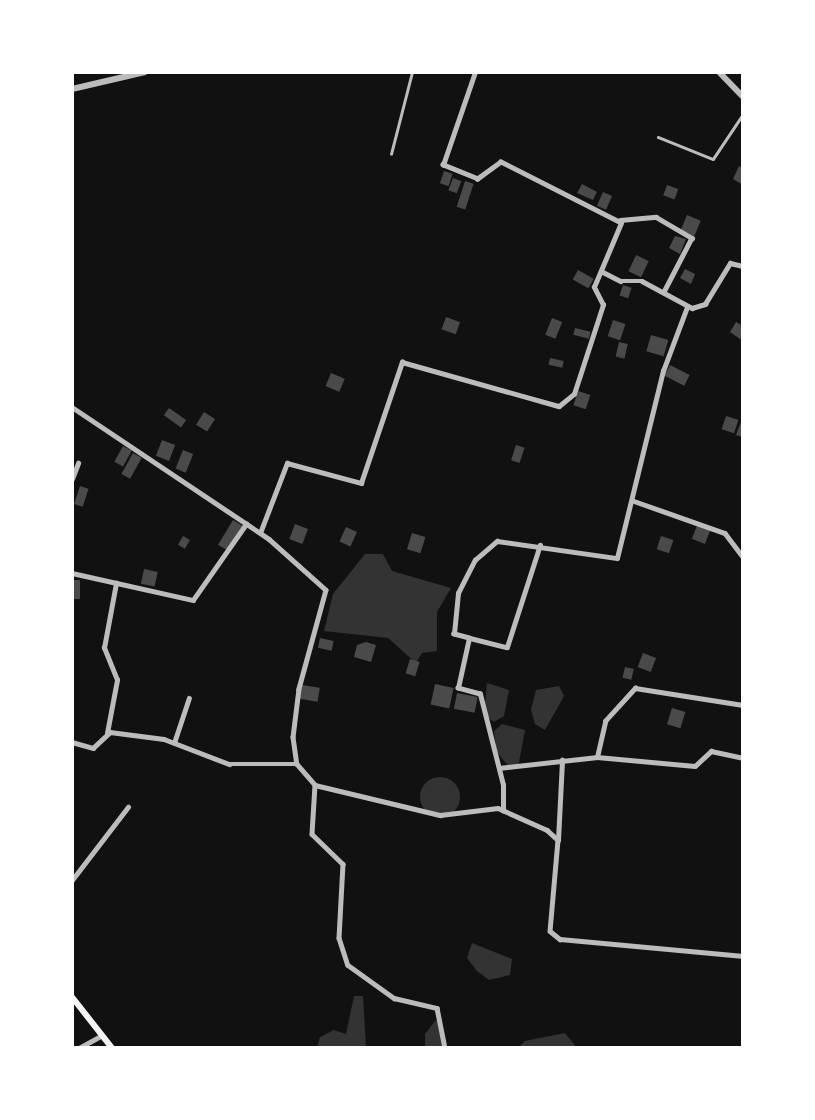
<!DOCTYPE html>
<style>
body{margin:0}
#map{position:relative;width:815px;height:1120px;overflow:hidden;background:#111;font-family:"Noto Sans",sans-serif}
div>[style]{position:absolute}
.water>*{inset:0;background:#333}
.round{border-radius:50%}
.building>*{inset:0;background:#4a4a4a;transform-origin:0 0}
.service>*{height:2.5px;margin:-1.25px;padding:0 1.25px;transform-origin:1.25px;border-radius:1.25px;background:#bcbcbc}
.minor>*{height:4.5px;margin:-2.25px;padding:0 2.25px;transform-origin:2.25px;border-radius:2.25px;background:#bcbcbc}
.tertiary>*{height:6px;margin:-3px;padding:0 3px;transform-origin:3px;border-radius:3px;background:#bcbcbc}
.secondary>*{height:6px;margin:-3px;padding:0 3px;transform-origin:3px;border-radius:3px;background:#f5f5f5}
span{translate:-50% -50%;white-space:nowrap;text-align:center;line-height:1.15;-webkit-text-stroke:7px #fff;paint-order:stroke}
.frame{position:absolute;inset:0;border:74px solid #fff;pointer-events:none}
</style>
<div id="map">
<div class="water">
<div style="clip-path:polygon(365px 554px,383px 554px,392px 571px,451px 588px,437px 612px,437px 651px,422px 653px,416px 663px,388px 638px,324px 631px,333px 594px)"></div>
<div style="clip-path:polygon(487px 683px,509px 690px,504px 716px,494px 722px,484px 715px)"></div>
<div style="clip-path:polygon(559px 686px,564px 696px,545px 730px,535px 724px,531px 710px,536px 690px)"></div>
<div style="clip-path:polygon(502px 724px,525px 730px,518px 768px,509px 767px,497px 752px,494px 731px)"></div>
<div class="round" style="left:420px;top:777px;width:40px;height:40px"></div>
<div style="clip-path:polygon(472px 943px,512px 959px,510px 975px,489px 980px,477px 971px,467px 958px)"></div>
<div style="clip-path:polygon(354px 996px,363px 996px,366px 1048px,317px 1048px,320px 1037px,334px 1030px,346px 1034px)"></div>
<div style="clip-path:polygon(435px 1021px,441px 1021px,446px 1048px,425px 1048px,425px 1034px)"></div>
<div style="clip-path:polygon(565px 1033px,577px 1048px,518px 1048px,525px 1041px)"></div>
</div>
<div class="building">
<div style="clip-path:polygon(739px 166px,743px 168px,743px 185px,733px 179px)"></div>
<div style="left:444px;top:171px;width:9px;height:13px;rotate:18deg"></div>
<div style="left:453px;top:178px;width:9px;height:13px;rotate:21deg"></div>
<div style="left:465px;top:181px;width:9px;height:27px;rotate:18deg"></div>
<div style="clip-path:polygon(582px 184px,597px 192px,593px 200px,577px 193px)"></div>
<div style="left:667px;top:185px;width:12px;height:11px;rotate:20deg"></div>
<div style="left:603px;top:192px;width:10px;height:15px;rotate:24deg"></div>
<div style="left:687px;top:215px;width:15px;height:17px;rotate:23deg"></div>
<div style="clip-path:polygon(675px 236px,686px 239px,680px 254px,669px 248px)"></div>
<div style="left:636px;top:255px;width:14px;height:18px;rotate:25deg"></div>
<div style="clip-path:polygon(685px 269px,695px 274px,691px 284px,680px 278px)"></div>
<div style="left:578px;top:270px;width:18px;height:11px;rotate:29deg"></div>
<div style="left:623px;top:285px;width:9px;height:11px;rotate:18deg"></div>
<div style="left:446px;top:317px;width:15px;height:13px;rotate:20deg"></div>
<div style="left:552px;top:318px;width:11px;height:18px;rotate:22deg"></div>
<div style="left:613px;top:320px;width:13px;height:17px;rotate:18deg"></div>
<div style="clip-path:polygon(736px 322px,743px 326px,743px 341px,730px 332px)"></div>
<div style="left:575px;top:328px;width:16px;height:7px;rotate:14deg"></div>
<div style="left:651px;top:335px;width:18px;height:17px;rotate:16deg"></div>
<div style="left:619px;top:342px;width:9px;height:15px;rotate:13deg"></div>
<div style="left:550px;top:358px;width:14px;height:7px;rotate:12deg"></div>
<div style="left:670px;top:365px;width:22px;height:12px;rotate:27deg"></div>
<div style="left:331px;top:373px;width:15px;height:14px;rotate:23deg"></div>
<div style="left:578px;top:391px;width:13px;height:15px;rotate:18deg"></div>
<div style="left:169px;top:408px;width:21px;height:9px;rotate:35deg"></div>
<div style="left:204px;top:412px;width:13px;height:15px;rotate:32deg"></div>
<div style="left:726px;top:416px;width:13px;height:14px;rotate:18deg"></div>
<div style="clip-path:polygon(741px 422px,743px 423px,743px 437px,736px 435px)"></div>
<div style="left:162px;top:440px;width:14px;height:17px;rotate:21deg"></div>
<div style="left:516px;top:445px;width:9px;height:16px;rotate:18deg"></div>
<div style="left:123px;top:446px;width:10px;height:18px;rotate:29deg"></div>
<div style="left:183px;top:450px;width:11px;height:20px;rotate:22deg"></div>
<div style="left:133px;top:453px;width:10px;height:24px;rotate:29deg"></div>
<div style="left:80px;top:486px;width:9px;height:19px;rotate:18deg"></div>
<div style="left:233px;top:520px;width:12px;height:29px;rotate:31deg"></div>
<div style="left:698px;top:523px;width:14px;height:17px;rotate:21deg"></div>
<div style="left:295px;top:524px;width:14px;height:16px;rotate:21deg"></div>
<div style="left:346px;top:527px;width:12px;height:16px;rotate:24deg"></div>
<div style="left:412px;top:533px;width:14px;height:17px;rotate:17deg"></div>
<div style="left:183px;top:536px;width:8px;height:10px;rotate:30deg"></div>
<div style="left:661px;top:536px;width:13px;height:14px;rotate:18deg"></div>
<div style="left:144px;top:569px;width:14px;height:15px;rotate:12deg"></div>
<div style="left:72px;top:580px;width:8px;height:19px"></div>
<div style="left:320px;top:638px;width:14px;height:10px;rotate:12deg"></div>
<div style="clip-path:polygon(366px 642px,376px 645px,371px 662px,354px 657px,357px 645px)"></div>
<div style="left:643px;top:653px;width:14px;height:15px;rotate:21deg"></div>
<div style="left:410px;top:659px;width:10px;height:15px;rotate:17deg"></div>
<div style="left:625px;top:667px;width:9px;height:11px;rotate:13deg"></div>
<div style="left:435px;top:684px;width:19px;height:21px;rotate:12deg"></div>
<div style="left:302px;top:685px;width:18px;height:14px;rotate:9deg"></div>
<div style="left:457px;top:693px;width:21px;height:16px;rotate:11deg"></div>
<div style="left:672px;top:708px;width:14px;height:17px;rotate:17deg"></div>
</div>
<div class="service">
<div style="left:658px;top:137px;width:59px;rotate:21.8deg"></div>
<div style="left:713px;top:159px;width:54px;rotate:-56.3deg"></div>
<div style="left:391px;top:154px;width:85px;rotate:-75.6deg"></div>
</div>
<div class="minor">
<div style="left:620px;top:220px;width:36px;rotate:-5deg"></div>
<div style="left:656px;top:217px;width:42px;rotate:30.3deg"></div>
<div style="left:692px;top:238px;width:61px;rotate:117.4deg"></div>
<div style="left:601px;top:271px;width:22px;rotate:27deg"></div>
<div style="left:621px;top:281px;width:21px"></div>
<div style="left:642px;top:281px;width:57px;rotate:28.4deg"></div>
<div style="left:692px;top:308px;width:14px;rotate:-17deg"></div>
<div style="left:705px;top:304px;width:48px;rotate:-58.6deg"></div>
<div style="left:730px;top:263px;width:13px;rotate:13deg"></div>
<div style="left:72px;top:407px;width:237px;rotate:33.8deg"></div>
<div style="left:269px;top:539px;width:76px;rotate:41.8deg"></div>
<div style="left:326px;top:590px;width:103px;rotate:105.3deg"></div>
<div style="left:299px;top:689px;width:48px;rotate:97.1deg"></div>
<div style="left:293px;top:737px;width:27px;rotate:82deg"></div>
<div style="left:297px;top:764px;width:28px;rotate:49deg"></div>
<div style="left:315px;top:785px;width:129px;rotate:13.5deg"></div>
<div style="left:440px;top:815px;width:58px;rotate:-6.9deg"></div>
<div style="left:498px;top:808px;width:54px;rotate:24.2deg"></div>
<div style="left:547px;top:830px;width:15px;rotate:42deg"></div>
<div style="left:558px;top:840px;width:91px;rotate:95deg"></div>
<div style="left:550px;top:931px;width:13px;rotate:39deg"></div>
<div style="left:560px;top:939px;width:184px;rotate:5.3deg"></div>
<div style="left:72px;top:479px;width:17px;rotate:-69deg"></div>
<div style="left:634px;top:501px;width:96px;rotate:19.4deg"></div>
<div style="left:725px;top:533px;width:30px;rotate:53deg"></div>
<div style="left:260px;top:533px;width:75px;rotate:-68.9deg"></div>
<div style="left:287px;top:463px;width:77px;rotate:15.1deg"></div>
<div style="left:361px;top:483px;width:128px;rotate:-71.3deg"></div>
<div style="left:402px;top:362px;width:163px;rotate:15.7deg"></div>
<div style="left:559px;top:406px;width:19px;rotate:-39deg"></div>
<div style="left:574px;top:394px;width:94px;rotate:-72deg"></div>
<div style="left:603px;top:305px;width:20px;rotate:-117deg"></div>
<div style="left:594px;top:287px;width:69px;rotate:-67.1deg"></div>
<div style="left:621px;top:223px;width:135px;rotate:-153.1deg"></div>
<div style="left:501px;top:162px;width:29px;rotate:144deg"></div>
<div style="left:478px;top:179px;width:38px;rotate:-158deg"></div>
<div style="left:443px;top:165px;width:98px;rotate:-71deg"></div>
<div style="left:72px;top:573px;width:124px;rotate:12.6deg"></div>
<div style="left:193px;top:600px;width:93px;rotate:-55.1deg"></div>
<div style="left:470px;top:638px;width:38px;rotate:14deg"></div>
<div style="left:507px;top:647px;width:107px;rotate:-72.1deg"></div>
<div style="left:107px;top:733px;width:54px;rotate:-79.3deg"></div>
<div style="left:117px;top:680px;width:35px;rotate:-112deg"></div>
<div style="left:104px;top:648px;width:66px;rotate:-79.5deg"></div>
<div style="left:72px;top:742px;width:22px;rotate:16deg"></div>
<div style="left:93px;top:748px;width:23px;rotate:-43deg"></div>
<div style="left:110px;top:732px;width:54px;rotate:7.4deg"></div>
<div style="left:164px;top:739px;width:70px;rotate:21deg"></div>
<div style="left:229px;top:764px;width:68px"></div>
<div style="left:174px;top:743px;width:47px;rotate:-71.6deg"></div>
<div style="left:597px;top:757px;width:37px;rotate:-77deg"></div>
<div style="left:605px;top:721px;width:45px;rotate:-47.7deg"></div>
<div style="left:635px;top:688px;width:109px;rotate:8.9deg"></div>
<div style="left:499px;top:768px;width:99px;rotate:-6.4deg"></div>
<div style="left:597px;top:757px;width:98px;rotate:5.2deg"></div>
<div style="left:695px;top:766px;width:22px;rotate:-43deg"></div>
<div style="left:711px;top:751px;width:33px;rotate:12deg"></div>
<div style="left:315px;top:785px;width:49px;rotate:93.5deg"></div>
<div style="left:312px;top:834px;width:43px;rotate:44.1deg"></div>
<div style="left:343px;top:864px;width:74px;rotate:93.1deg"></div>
<div style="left:339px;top:938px;width:28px;rotate:72deg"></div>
<div style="left:348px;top:965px;width:57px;rotate:35.7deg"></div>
<div style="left:394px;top:998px;width:44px;rotate:13.1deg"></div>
<div style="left:437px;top:1008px;width:41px;rotate:78.7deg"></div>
<div style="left:503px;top:811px;width:26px;rotate:-90deg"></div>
<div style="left:503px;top:785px;width:94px;rotate:-104.2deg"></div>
<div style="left:480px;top:694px;width:23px;rotate:-165deg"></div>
<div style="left:458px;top:688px;width:51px;rotate:-77.6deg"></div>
<div style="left:469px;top:638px;width:16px;rotate:-165deg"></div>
<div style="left:454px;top:634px;width:41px;rotate:-84.4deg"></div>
<div style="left:458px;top:593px;width:37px;rotate:-63deg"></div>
<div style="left:475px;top:560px;width:29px;rotate:-41deg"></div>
<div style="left:497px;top:541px;width:121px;rotate:8.1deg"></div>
<div style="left:617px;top:558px;width:193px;rotate:-76.2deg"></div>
<div style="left:663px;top:371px;width:68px;rotate:-69.4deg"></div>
<div style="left:558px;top:840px;width:80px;rotate:-87.1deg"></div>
<div style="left:72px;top:880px;width:92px;rotate:-52.5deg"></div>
<div style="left:79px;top:1048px;width:25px;rotate:-29deg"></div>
</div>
<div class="tertiary">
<div style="left:719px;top:72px;width:35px;rotate:46deg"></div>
<div style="left:72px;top:89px;width:75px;rotate:-13.1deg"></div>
</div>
<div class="secondary">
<div style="left:72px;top:997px;width:65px;rotate:51.9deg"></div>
</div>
<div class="frame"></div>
</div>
